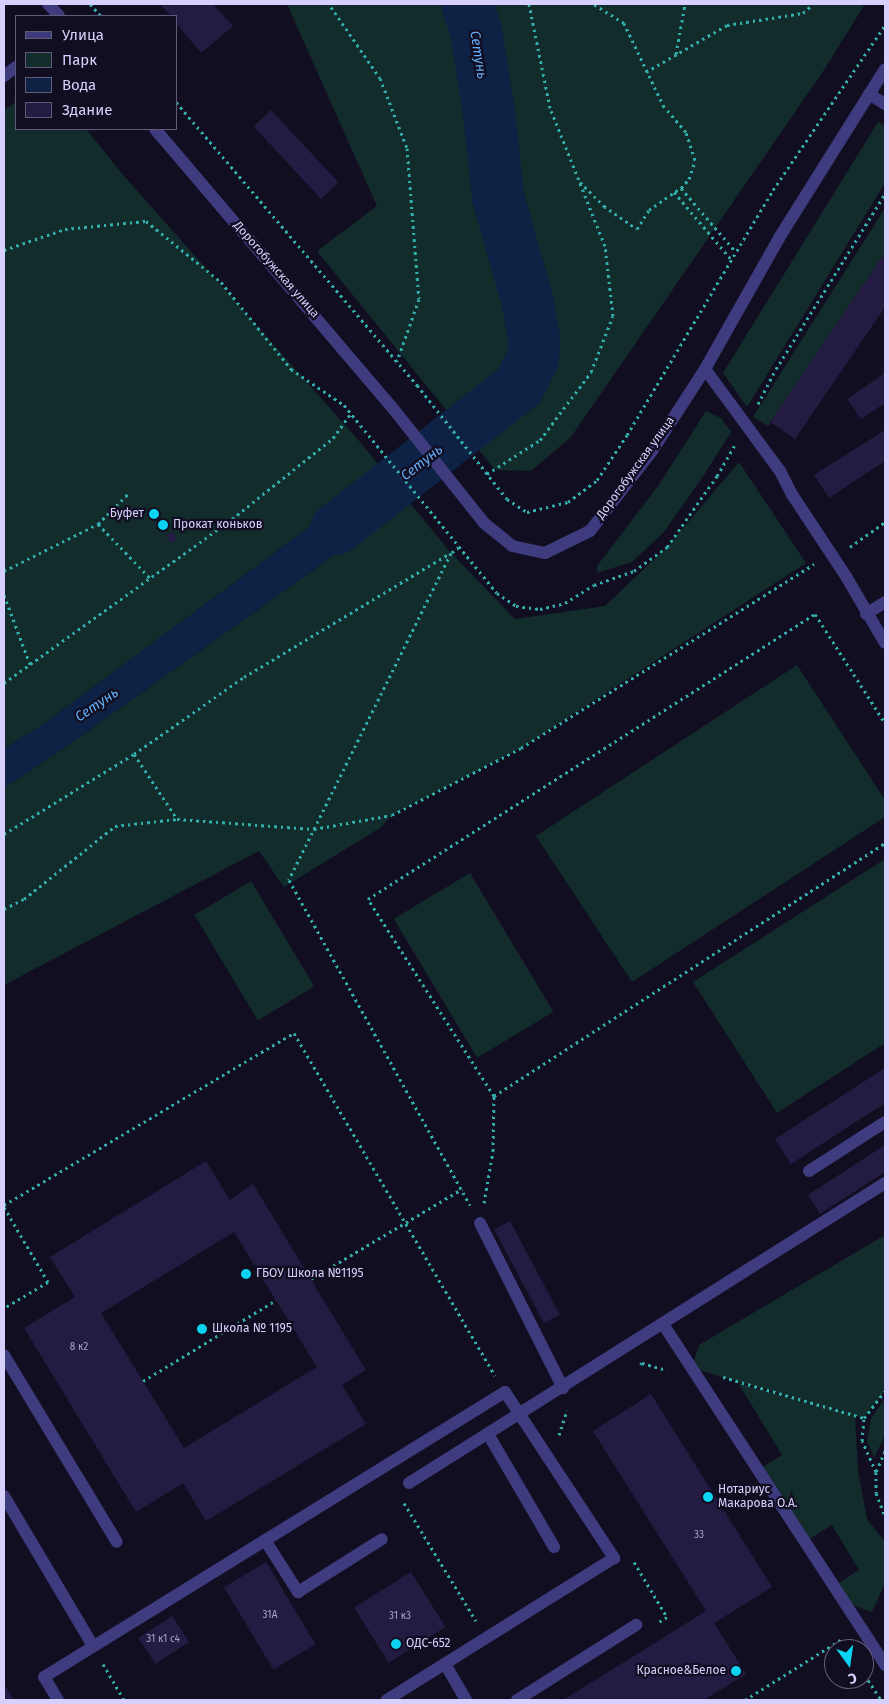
<!DOCTYPE html>
<meta charset="utf-8">
<style>
body{margin:0}
#map{position:relative;width:889px;height:1704px;overflow:hidden;background:#120e21;font-family:"Fira Sans",sans-serif}
div>[style]{position:absolute}
.green>*{inset:0;background:#122b2b;transform-origin:0 0}
.water>*{inset:0;background:#0e2245}
.river>*{height:52px;margin:-26px;padding:0 26px;transform-origin:26px;border-radius:26px;background:#0e2245}
.building>*{inset:0;background:#241b42;transform-origin:0 0}
.path>*{height:3px;margin-top:-1.5px;transform-origin:0;background:repeating-linear-gradient(90deg,#33afab 0 2.5px,transparent 0 6.5px)}
.minor>*{height:12px;margin:-6px;padding:0 6px;transform-origin:6px;border-radius:6px;background:#3f3b7f}
.dots>*{width:14px;height:14px;translate:-50% -50%;box-sizing:border-box;border:2px solid #120e21;border-radius:50%}
span{translate:-50% -50%;white-space:nowrap;text-align:center;line-height:1.15;-webkit-text-stroke:4.5px #120e21;paint-order:stroke}
.number-label{font-size:10px;color:#aaa3ce}
.number-label span{-webkit-text-stroke-width:0}
.street-label{font-size:12px;color:#d7d0fd}
.poi-label{font-size:12px;color:#d7d0fd}
.right{translate:-100% -50%;text-align:right}
.left{translate:0 -50%;text-align:left}
.water-label{font-size:14px;color:#62aff9;font-style:italic}
.frame{position:absolute;inset:0;border:5px solid #d7d0fd;pointer-events:none}
.legend{position:absolute;left:15px;top:15px;width:162px;height:115px;box-sizing:border-box;background:#120e21;border:1px solid #615c79;margin:0;padding:6px 9px;list-style:none;font-size:15px;color:#d7d0fd}
.legend li{display:flex;align-items:center;gap:10px;height:25px}
.legend b{width:25px;border:1px solid #615c79}
.north{position:absolute;left:824px;top:1639px;width:50px;height:50px;box-sizing:border-box;background:#120e21;border:1px solid #615c79;border-radius:50%;rotate:166deg;font-size:14px;font-weight:700;line-height:20px;text-align:center;color:#d7d0fd}
.north::after{content:'';display:block;margin:auto;width:18px;height:22px;background:#09d3f1;clip-path:polygon(50% 0,100% 100%,50% 72%,0 100%)}
</style>
<div id="map">
<div class="green">
<div style="clip-path:polygon(287px 4px,865px 4px,824px 70px,571px 437px,531px 471px,495px 470px,317px 251px,377px 206px)"></div>
<div style="clip-path:polygon(16px 102px,16px 129px,86px 129px,124px 176px,360px 442px,451px 553px,515px 619px,605px 606px,667px 547px,739px 462px,806px 563px,521px 748px,392px 815px,380px 828px,284px 887px,259px 851px,4px 985px,4px 788px,74px 741px,326px 561px,404px 499px,377px 468px,335px 508px,45px 723px,4px 749px,4px 110px)"></div>
<div style="clip-path:polygon(878px 122px,885px 126px,885px 183px,747px 407px,723px 373px)"></div>
<div style="clip-path:polygon(885px 208px,885px 253px,768px 426px,753px 417px)"></div>
<div style="clip-path:polygon(706px 411px,721px 418px,731px 432px,704px 475px,664px 532px,632px 562px,597px 573px,597px 566px,658px 486px)"></div>
<div style="clip-path:polygon(797px 665px,885px 800px,885px 817px,632px 982px,536px 836px)"></div>
<div style="clip-path:polygon(885px 859px,885px 1043px,777px 1113px,693px 982px)"></div>
<div style="left:470px;top:873px;width:162px;height:89px;rotate:59deg"></div>
<div style="left:251px;top:881px;width:123px;height:66px;rotate:59deg"></div>
<div style="clip-path:polygon(885px 1235px,885px 1391px,864px 1418px,855px 1416px,858px 1470px,867px 1519px,885px 1542px,885px 1583px,872px 1612px,850px 1604px,837px 1584px,859px 1570px,832px 1525px,808px 1540px,761px 1468px,782px 1455px,738px 1383px,811px 1403px,692px 1368px,699px 1345px)"></div>
<div style="clip-path:polygon(885px 1398px,885px 1435px,874px 1458px,867px 1441px,871px 1418px)"></div>
</div>
<div class="water">
<div style="clip-path:polygon(378px 468px,404px 499px,326px 561px,74px 741px,4px 788px,4px 749px,45px 723px,335px 508px)"></div>
</div>
<div class="river">
<div style="left:336px;top:529px;width:232px;rotate:-38deg"></div>
<div style="left:519px;top:386px;width:30px;rotate:-63deg"></div>
<div style="left:533px;top:359px;width:21px;rotate:-87deg"></div>
<div style="left:534px;top:338px;width:36px;rotate:-100deg"></div>
<div style="left:528px;top:303px;width:110px;rotate:-105.8deg"></div>
<div style="left:498px;top:197px;width:84px;rotate:-96.1deg"></div>
<div style="left:489px;top:113px;width:83px;rotate:-99deg"></div>
<div style="left:476px;top:31px;width:28px;rotate:-108deg"></div>
</div>
<div class="building">
<div style="clip-path:polygon(160px 4px,213px 4px,233px 26px,201px 53px,176px 23px,176px 16px,171px 16px)"></div>
<div style="left:271px;top:110px;width:99px;height:24px;rotate:47deg"></div>
<div style="clip-path:polygon(885px 253px,885px 307px,795px 439px,770px 422px)"></div>
<div style="clip-path:polygon(885px 373px,885px 403px,861px 419px,847px 399px)"></div>
<div style="clip-path:polygon(885px 430px,885px 461px,829px 498px,814px 475px)"></div>
<div style="left:155px;top:508px;width:9px;height:9px;rotate:54deg"></div>
<div style="left:163px;top:519px;width:9px;height:8px;rotate:54deg"></div>
<div style="left:172px;top:531px;width:9px;height:8px;rotate:54deg"></div>
<div style="clip-path:polygon(885px 1068px,885px 1103px,791px 1164px,775px 1139px)"></div>
<div style="clip-path:polygon(885px 1145px,885px 1172px,820px 1214px,808px 1195px)"></div>
<div style="clip-path:polygon(evenodd,206px 1161px,230px 1200px,253px 1184px,366px 1370px,342px 1385px,366px 1424px,206px 1521px,183px 1483px,136px 1512px,24px 1328px,75px 1297px,50px 1257px,206px 1161px,234px 1232px,317px 1367px,184px 1448px,101px 1313px,234px 1232px)"></div>
<div style="left:510px;top:1221px;width:106px;height:18px;rotate:62deg"></div>
<div style="clip-path:polygon(651px 1394px,772px 1587px,714px 1623px,746px 1674px,704px 1700px,563px 1700px,706px 1611px,593px 1431px)"></div>
<div style="left:266px;top:1562px;width:96px;height:49px;rotate:59deg"></div>
<div style="left:411px;top:1572px;width:65px;height:67px;rotate:58deg"></div>
<div style="left:172px;top:1616px;width:31px;height:40px;rotate:57deg"></div>
<div style="clip-path:polygon(4px 1684px,14px 1700px,4px 1700px)"></div>
</div>
<div class="path">
<div style="left:90px;top:4px;width:16px;rotate:47deg"></div>
<div style="left:331px;top:7px;width:86px;rotate:55.4deg"></div>
<div style="left:380px;top:78px;width:75px;rotate:68.9deg"></div>
<div style="left:407px;top:148px;width:151px;rotate:85.5deg"></div>
<div style="left:419px;top:299px;width:66px;rotate:109.5deg"></div>
<div style="left:676px;top:54px;width:51px;rotate:-79.8deg"></div>
<div style="left:646px;top:72px;width:94px;rotate:-30.1deg"></div>
<div style="left:727px;top:25px;width:77px;rotate:-9deg"></div>
<div style="left:803px;top:13px;width:13px;rotate:-42deg"></div>
<div style="left:176px;top:102px;width:372px;rotate:49.6deg"></div>
<div style="left:417px;top:385px;width:145px;rotate:51.7deg"></div>
<div style="left:507px;top:499px;width:24px;rotate:33deg"></div>
<div style="left:527px;top:512px;width:42px;rotate:-13.7deg"></div>
<div style="left:568px;top:502px;width:36px;rotate:-37deg"></div>
<div style="left:597px;top:480px;width:54px;rotate:-56.3deg"></div>
<div style="left:627px;top:435px;width:285px;rotate:-59.2deg"></div>
<div style="left:773px;top:190px;width:199px;rotate:-55.8deg"></div>
<div style="left:580px;top:182px;width:34px;rotate:45deg"></div>
<div style="left:604px;top:206px;width:40px;rotate:34.9deg"></div>
<div style="left:637px;top:229px;width:22px;rotate:-58deg"></div>
<div style="left:649px;top:210px;width:39px;rotate:-35deg"></div>
<div style="left:681px;top:188px;width:12px;rotate:-48deg"></div>
<div style="left:689px;top:179px;width:20px;rotate:-72deg"></div>
<div style="left:695px;top:160px;width:29px;rotate:-108deg"></div>
<div style="left:686px;top:132px;width:33px;rotate:-131deg"></div>
<div style="left:664px;top:107px;width:93px;rotate:-115.5deg"></div>
<div style="left:624px;top:23px;width:36px;rotate:-148deg"></div>
<div style="left:681px;top:188px;width:83px;rotate:49.4deg"></div>
<div style="left:674px;top:192px;width:87px;rotate:49.7deg"></div>
<div style="left:4px;top:250px;width:65px;rotate:-19deg"></div>
<div style="left:65px;top:229px;width:81px;rotate:-5.6deg"></div>
<div style="left:146px;top:221px;width:97px;rotate:39.1deg"></div>
<div style="left:221px;top:282px;width:112px;rotate:51.2deg"></div>
<div style="left:291px;top:369px;width:64px;rotate:34.2deg"></div>
<div style="left:344px;top:405px;width:242px;rotate:50.9deg"></div>
<div style="left:497px;top:593px;width:23px;rotate:34deg"></div>
<div style="left:516px;top:606px;width:24px;rotate:7deg"></div>
<div style="left:540px;top:609px;width:26px;rotate:-13deg"></div>
<div style="left:565px;top:603px;width:34px;rotate:-32deg"></div>
<div style="left:594px;top:585px;width:42px;rotate:-19.3deg"></div>
<div style="left:634px;top:571px;width:41px;rotate:-36deg"></div>
<div style="left:667px;top:547px;width:87px;rotate:-54.8deg"></div>
<div style="left:717px;top:476px;width:36px;rotate:-60deg"></div>
<div style="left:758px;top:404px;width:39px;rotate:-63deg"></div>
<div style="left:776px;top:369px;width:206px;rotate:-58.1deg"></div>
<div style="left:487px;top:474px;width:63px;rotate:-32.7deg"></div>
<div style="left:540px;top:440px;width:85px;rotate:-53.1deg"></div>
<div style="left:591px;top:372px;width:60px;rotate:-68.6deg"></div>
<div style="left:613px;top:316px;width:70px;rotate:-96.5deg"></div>
<div style="left:605px;top:246px;width:149px;rotate:-111.7deg"></div>
<div style="left:550px;top:108px;width:106px;rotate:-101.4deg"></div>
<div style="left:98px;top:524px;width:75px;rotate:46.1deg"></div>
<div style="left:459px;top:547px;width:10px;rotate:143deg"></div>
<div style="left:451px;top:553px;width:365px;rotate:116.4deg"></div>
<div style="left:289px;top:880px;width:372px;rotate:60.9deg"></div>
<div style="left:850px;top:547px;width:43px;rotate:-35.5deg"></div>
<div style="left:4px;top:571px;width:105px;rotate:-26.6deg"></div>
<div style="left:98px;top:524px;width:44px;rotate:-45deg"></div>
<div style="left:4px;top:595px;width:74px;rotate:69.4deg"></div>
<div style="left:4px;top:683px;width:274px;rotate:-35.7deg"></div>
<div style="left:227px;top:523px;width:136px;rotate:-38.7deg"></div>
<div style="left:333px;top:438px;width:31px;rotate:-54deg"></div>
<div style="left:134px;top:754px;width:78px;rotate:56.5deg"></div>
<div style="left:4px;top:834px;width:153px;rotate:-31.6deg"></div>
<div style="left:134px;top:754px;width:134px;rotate:-35deg"></div>
<div style="left:244px;top:677px;width:240px;rotate:-31deg"></div>
<div style="left:4px;top:909px;width:22px;rotate:-27deg"></div>
<div style="left:24px;top:899px;width:117px;rotate:-38.7deg"></div>
<div style="left:115px;top:826px;width:62px;rotate:-6.4deg"></div>
<div style="left:177px;top:819px;width:137px;rotate:4.2deg"></div>
<div style="left:314px;top:829px;width:79px;rotate:-10.2deg"></div>
<div style="left:392px;top:815px;width:145px;rotate:-27.4deg"></div>
<div style="left:521px;top:748px;width:346px;rotate:-32.1deg"></div>
<div style="left:494px;top:1096px;width:466px;rotate:-32.9deg"></div>
<div style="left:484px;top:1203px;width:53px;rotate:-80.2deg"></div>
<div style="left:493px;top:1151px;width:55px;rotate:-89deg"></div>
<div style="left:494px;top:1096px;width:234px;rotate:-122.6deg"></div>
<div style="left:368px;top:899px;width:530px;rotate:-32.52deg"></div>
<div style="left:815px;top:614px;width:130px;rotate:57.3deg"></div>
<div style="left:4px;top:1205px;width:337px;rotate:-30.7deg"></div>
<div style="left:294px;top:1033px;width:397px;rotate:59.6deg"></div>
<div style="left:4px;top:1207px;width:87px;rotate:59.6deg"></div>
<div style="left:48px;top:1282px;width:51px;rotate:149.4deg"></div>
<div style="left:311px;top:1279px;width:176px;rotate:-30.8deg"></div>
<div style="left:640px;top:1364px;width:2px;rotate:-27deg"></div>
<div style="left:642px;top:1363px;width:26px;rotate:16deg"></div>
<div style="left:723px;top:1377px;width:147px;rotate:16.2deg"></div>
<div style="left:143px;top:1381px;width:156px;rotate:-31.3deg"></div>
<div style="left:559px;top:1435px;width:26px;rotate:-72deg"></div>
<div style="left:885px;top:1451px;width:23px;rotate:113deg"></div>
<div style="left:876px;top:1472px;width:21px;rotate:90deg"></div>
<div style="left:876px;top:1493px;width:26px;rotate:69deg"></div>
<div style="left:876px;top:1472px;width:34px;rotate:-114deg"></div>
<div style="left:862px;top:1441px;width:23px;rotate:-85deg"></div>
<div style="left:864px;top:1418px;width:34px;rotate:-52deg"></div>
<div style="left:404px;top:1503px;width:138px;rotate:58.6deg"></div>
<div style="left:634px;top:1562px;width:64px;rotate:59deg"></div>
<div style="left:667px;top:1617px;width:12px;rotate:149deg"></div>
<div style="left:103px;top:1664px;width:42px;rotate:59.7deg"></div>
<div style="left:868px;top:1680px;width:24px;rotate:57deg"></div>
<div style="left:745px;top:1700px;width:115px;rotate:-32.2deg"></div>
</div>
<div class="minor">
<div style="left:48px;top:4px;width:16px;rotate:47deg"></div>
<div style="left:4px;top:76px;width:15px;rotate:-37deg"></div>
<div style="left:869px;top:94px;width:19px;rotate:32deg"></div>
<div style="left:155px;top:129px;width:364px;rotate:49.6deg"></div>
<div style="left:391px;top:406px;width:149px;rotate:51.5deg"></div>
<div style="left:484px;top:523px;width:36px;rotate:39deg"></div>
<div style="left:512px;top:546px;width:34px;rotate:12deg"></div>
<div style="left:545px;top:553px;width:50px;rotate:-26.1deg"></div>
<div style="left:590px;top:531px;width:101px;rotate:-52.2deg"></div>
<div style="left:652px;top:451px;width:98px;rotate:-57.1deg"></div>
<div style="left:705px;top:369px;width:150px;rotate:-60.5deg"></div>
<div style="left:779px;top:238px;width:199px;rotate:-57.9deg"></div>
<div style="left:705px;top:369px;width:127px;rotate:53.7deg"></div>
<div style="left:780px;top:471px;width:28px;rotate:63deg"></div>
<div style="left:793px;top:496px;width:98px;rotate:56.6deg"></div>
<div style="left:847px;top:578px;width:75px;rotate:59.7deg"></div>
<div style="left:866px;top:614px;width:22px;rotate:-32deg"></div>
<div style="left:809px;top:1171px;width:90px;rotate:-32.8deg"></div>
<div style="left:480px;top:1223px;width:185px;rotate:63.3deg"></div>
<div style="left:663px;top:1324px;width:407px;rotate:56.9deg"></div>
<div style="left:4px;top:1355px;width:218px;rotate:58.9deg"></div>
<div style="left:488px;top:1434px;width:131px;rotate:59.7deg"></div>
<div style="left:409px;top:1483px;width:563px;rotate:-32.22deg"></div>
<div style="left:4px;top:1496px;width:174px;rotate:59.3deg"></div>
<div style="left:265px;top:1540px;width:62px;rotate:57.6deg"></div>
<div style="left:298px;top:1592px;width:99px;rotate:-32.2deg"></div>
<div style="left:445px;top:1664px;width:42px;rotate:59.7deg"></div>
<div style="left:58px;top:1700px;width:27px;rotate:-121deg"></div>
<div style="left:44px;top:1677px;width:542px;rotate:-31.73deg"></div>
<div style="left:505px;top:1392px;width:199px;rotate:56.7deg"></div>
<div style="left:614px;top:1558px;width:268px;rotate:148deg"></div>
<div style="left:517px;top:1700px;width:141px;rotate:-32.2deg"></div>
</div>
<div class="dots">
<div style="left:154px;top:514px;background:#09d3f1"></div>
<div style="left:163px;top:525px;background:#09d3f1"></div>
<div style="left:246px;top:1274px;background:#09d3f1"></div>
<div style="left:202px;top:1329px;background:#09d3f1"></div>
<div style="left:708px;top:1497px;background:#09d3f1"></div>
<div style="left:396px;top:1644px;background:#09d3f1"></div>
<div style="left:736px;top:1671px;background:#09d3f1"></div>
</div>
<div class="number-label">
<span style="left:79px;top:1348px">8 к2</span>
<span style="left:699px;top:1536px">33</span>
<span style="left:270px;top:1616px">31А</span>
<span style="left:400px;top:1617px">31 к3</span>
<span style="left:163px;top:1640px">31 к1 с4</span>
</div>
<div class="street-label">
<span style="left:276px;top:270px;rotate:49deg">Дорогобужская улица</span>
<span style="left:636px;top:468px;rotate:-54deg">Дорогобужская улица</span>
</div>
<div class="poi-label">
<span class="right" style="left:144px;top:514px">Буфет</span>
<span class="left" style="left:173px;top:525px">Прокат коньков</span>
<span class="left" style="left:256px;top:1274px">ГБОУ Школа №1195</span>
<span class="left" style="left:212px;top:1329px">Школа № 1195</span>
<span class="left" style="left:718px;top:1497px">Нотариус<br>Макарова О.А.</span>
<span class="left" style="left:406px;top:1644px">ОДС-652</span>
<span class="right" style="left:726px;top:1671px">Красное&amp;Белое</span>
</div>
<div class="water-label">
<span style="left:478px;top:55px;rotate:81deg">Сетунь</span>
<span style="left:422px;top:463px;rotate:-38deg">Сетунь</span>
<span style="left:97px;top:705px;rotate:-34deg">Сетунь</span>
</div>
<div class="frame"></div>
<ul class="legend">
<li><b style="height:6px;background:#3f3b7f"></b>Улица</li>
<li><b style="height:14px;background:#122b2b"></b>Парк</li>
<li><b style="height:14px;background:#0e2245"></b>Вода</li>
<li><b style="height:14px;background:#241b42"></b>Здание</li>
</ul>
<div class="north">С</div>
</div>
